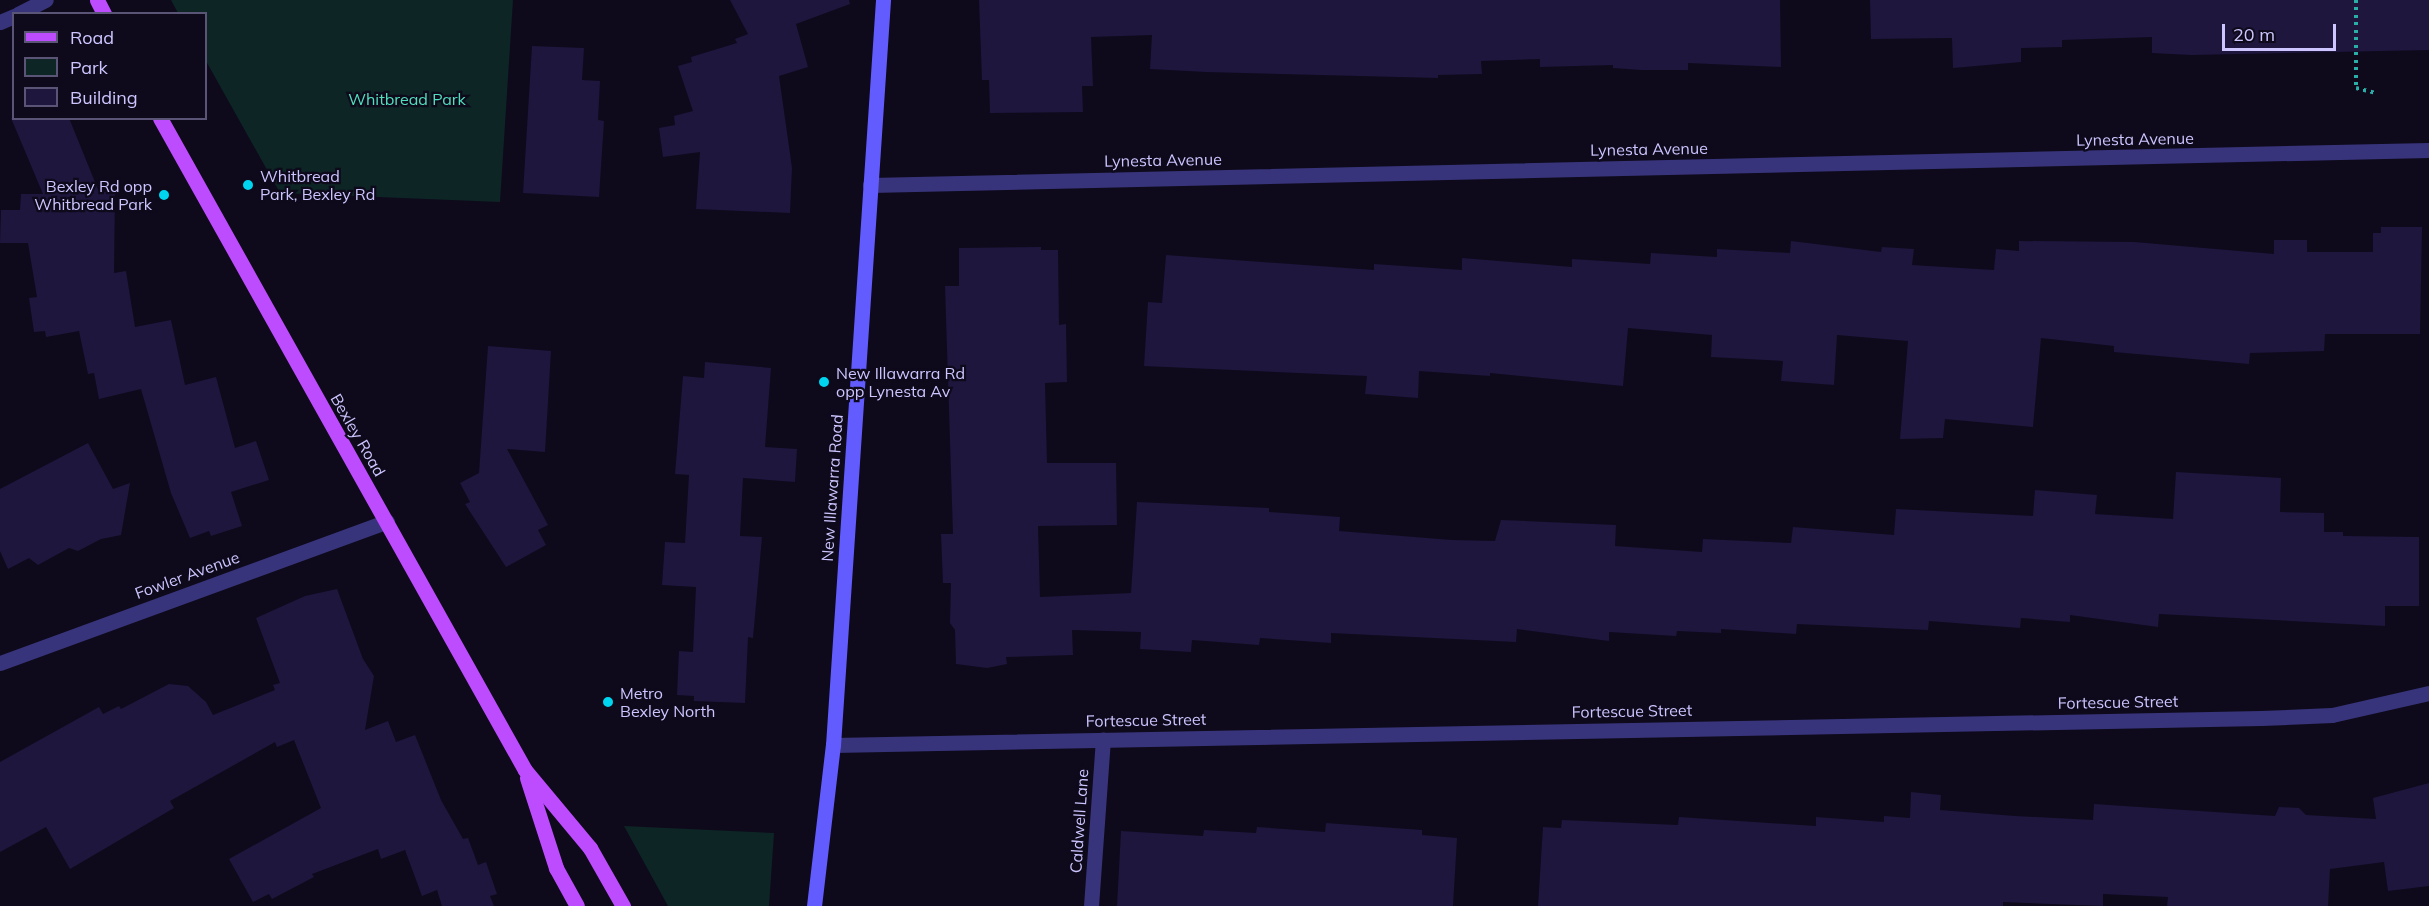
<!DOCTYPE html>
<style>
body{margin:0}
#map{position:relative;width:2429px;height:906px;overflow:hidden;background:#0e0a1b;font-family:Mulish,sans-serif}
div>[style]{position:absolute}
.green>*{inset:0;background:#0d2525}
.building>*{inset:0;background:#1e163d}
.path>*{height:4px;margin-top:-2px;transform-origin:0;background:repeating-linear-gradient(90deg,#2aaea8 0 3px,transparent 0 7.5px)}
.service>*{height:15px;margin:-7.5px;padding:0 7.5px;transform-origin:7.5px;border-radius:7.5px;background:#38347c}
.minor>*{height:15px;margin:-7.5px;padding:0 7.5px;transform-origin:7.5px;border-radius:7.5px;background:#38347c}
.secondary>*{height:15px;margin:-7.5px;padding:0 7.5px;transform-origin:7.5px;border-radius:7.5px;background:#625cff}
.primary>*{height:15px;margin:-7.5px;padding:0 7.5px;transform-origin:7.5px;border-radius:7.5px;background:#be4cff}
.dots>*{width:16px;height:16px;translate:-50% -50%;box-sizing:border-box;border:3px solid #0e0a1b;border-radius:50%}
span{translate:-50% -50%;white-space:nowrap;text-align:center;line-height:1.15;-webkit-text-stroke:4.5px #0e0a1b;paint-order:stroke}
.park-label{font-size:16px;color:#50e0be}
.street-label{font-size:16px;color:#ccc5ff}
.poi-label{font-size:16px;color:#ccc5ff}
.left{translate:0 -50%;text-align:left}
.right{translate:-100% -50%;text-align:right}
.legend{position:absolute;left:12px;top:12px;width:195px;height:108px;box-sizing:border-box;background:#0e0a1b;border:2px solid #5a5576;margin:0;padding:8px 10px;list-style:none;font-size:18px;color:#ccc5ff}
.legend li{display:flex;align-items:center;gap:12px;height:30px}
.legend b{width:30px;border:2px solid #5a5576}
.scale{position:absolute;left:2222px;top:24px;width:114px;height:27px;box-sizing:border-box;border:3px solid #ccc5ff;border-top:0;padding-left:8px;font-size:18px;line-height:21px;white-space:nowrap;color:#ccc5ff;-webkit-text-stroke:4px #0e0a1b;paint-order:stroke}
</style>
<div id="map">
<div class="green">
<div style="clip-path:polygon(171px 0,513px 0,500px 202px,280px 193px,206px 61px,206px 14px,178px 13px)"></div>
<div style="clip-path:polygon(624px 826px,774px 833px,769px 906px,668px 906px)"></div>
</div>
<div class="building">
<div style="clip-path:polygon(730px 0,849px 0,850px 4px,796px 24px,808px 67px,779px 76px,792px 168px,790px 213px,696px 209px,700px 152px,663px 157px,659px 128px,675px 125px,674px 116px,693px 111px,678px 66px,692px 62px,691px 57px,737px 43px,735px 39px,748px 34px)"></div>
<div style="clip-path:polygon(979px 0,1780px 0,1781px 67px,1688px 63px,1688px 70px,1641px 70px,1613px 68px,1613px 65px,1540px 67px,1540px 59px,1481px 61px,1482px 74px,1438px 75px,1438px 78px,1206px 72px,1150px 69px,1152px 35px,1091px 37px,1093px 86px,1082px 86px,1083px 112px,990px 113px,989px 80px,982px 80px)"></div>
<div style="clip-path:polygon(1870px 0,2429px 0,2429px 50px,2191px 55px,2152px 53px,2152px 37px,2062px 40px,2062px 47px,2021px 48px,2021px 62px,1953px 68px,1952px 38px,1871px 39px)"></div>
<div style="clip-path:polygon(532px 46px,584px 48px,582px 80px,600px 81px,598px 120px,604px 121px,599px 197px,523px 193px)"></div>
<div style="clip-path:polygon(11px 118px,69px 118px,99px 192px,115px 192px,114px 273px,126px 271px,135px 327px,171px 320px,185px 385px,216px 377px,235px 448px,256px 441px,269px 480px,231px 492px,242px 526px,211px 536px,209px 531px,190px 538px,171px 493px,141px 389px,99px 399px,94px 373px,88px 374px,79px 331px,46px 337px,45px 331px,34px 332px,29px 298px,37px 297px,28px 243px,0 243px,1px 210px,20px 210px,21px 194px,43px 194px)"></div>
<div style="clip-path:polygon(2381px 227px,2422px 227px,2420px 334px,2325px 334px,2324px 351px,2250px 353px,2249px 364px,2114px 352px,2114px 346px,2041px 338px,2033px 427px,1945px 419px,1943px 438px,1900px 439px,1908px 341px,1837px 335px,1834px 385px,1781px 381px,1783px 361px,1711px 357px,1712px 335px,1628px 328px,1623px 386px,1490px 373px,1490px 376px,1419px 371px,1418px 398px,1365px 394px,1367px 376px,1144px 366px,1148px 302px,1162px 303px,1166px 255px,1374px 270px,1374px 264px,1462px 270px,1462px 258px,1572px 267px,1572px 259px,1650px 264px,1651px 253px,1717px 257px,1717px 249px,1790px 253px,1791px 241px,1881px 252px,1882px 247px,1914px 249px,1912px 265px,1994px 270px,1996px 249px,2019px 251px,2019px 241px,2134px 242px,2274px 254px,2274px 240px,2307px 240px,2307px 252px,2373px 252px,2373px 233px,2381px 233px)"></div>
<div style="clip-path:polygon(1041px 247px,1041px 250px,1058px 250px,1059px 325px,1066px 324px,1067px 382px,1045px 383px,1047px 463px,1116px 463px,1117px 525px,1038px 526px,1040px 597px,1131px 593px,1137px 502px,1269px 508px,1269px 512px,1340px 517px,1339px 531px,1452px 540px,1495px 541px,1501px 520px,1616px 525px,1615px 546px,1702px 552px,1703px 539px,1791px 543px,1793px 527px,1894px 535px,1896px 509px,2033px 516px,2035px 490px,2097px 495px,2095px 514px,2173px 519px,2176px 472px,2281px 478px,2280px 512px,2324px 513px,2324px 532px,2343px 532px,2343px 536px,2419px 537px,2419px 606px,2385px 606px,2385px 626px,2159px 614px,2158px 627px,2070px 615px,2070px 622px,2021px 618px,2020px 628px,1929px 621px,1928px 630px,1797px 624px,1796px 634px,1721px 629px,1721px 633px,1677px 631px,1676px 636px,1609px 632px,1609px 641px,1517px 629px,1516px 642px,1331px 633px,1331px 643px,1260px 638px,1259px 645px,1192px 640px,1191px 652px,1140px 649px,1141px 632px,1072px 630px,1073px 655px,1006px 657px,1007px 664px,987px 668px,956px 664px,955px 630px,950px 623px,951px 583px,943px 583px,941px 534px,953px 534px,945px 286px,959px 286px,959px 248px)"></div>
<div style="clip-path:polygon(488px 346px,551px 351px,545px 452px,507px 449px,548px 525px,538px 530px,546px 545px,506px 567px,465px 504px,470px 502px,460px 483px,479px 473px)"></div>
<div style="clip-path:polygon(705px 362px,771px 368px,765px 447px,797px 449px,795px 482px,743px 478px,740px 536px,762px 537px,753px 638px,748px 637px,745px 703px,694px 701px,694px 696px,677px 695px,679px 651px,693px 652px,696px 587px,662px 585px,665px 542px,685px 543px,689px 475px,675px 474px,683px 376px,704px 378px)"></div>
<div style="clip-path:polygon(88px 443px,113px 489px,130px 483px,121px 535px,101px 539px,78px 551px,69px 548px,38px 565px,29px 558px,8px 569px,0 551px,0 489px)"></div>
<div style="clip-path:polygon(337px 589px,363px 659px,374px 676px,365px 730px,388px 721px,396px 742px,415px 735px,441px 800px,463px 839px,468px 838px,478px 865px,486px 862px,497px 894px,490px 896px,494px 906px,442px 906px,437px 890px,422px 896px,405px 850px,381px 859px,378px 849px,312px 874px,314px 877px,272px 899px,269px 894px,253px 902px,229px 859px,321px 808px,294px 740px,277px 747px,275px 742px,170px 801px,174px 808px,70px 869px,46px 827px,0 852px,0 762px,99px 707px,103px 714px,119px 706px,121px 709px,169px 684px,188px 686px,206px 702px,213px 715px,275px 690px,273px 685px,280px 683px,256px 618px,305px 596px)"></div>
<div style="clip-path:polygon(2429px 783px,2429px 886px,2388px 891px,2384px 862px,2330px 869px,2328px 906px,2167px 906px,2168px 897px,2103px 894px,2103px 906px,2003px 902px,2003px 906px,1538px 906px,1543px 827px,1561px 828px,1562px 820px,1678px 825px,1679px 817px,1816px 826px,1816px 817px,1884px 822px,1884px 816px,1910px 818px,1911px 792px,1941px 795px,1940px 810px,2015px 816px,2093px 820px,2094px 804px,2275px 816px,2279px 807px,2299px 808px,2306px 815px,2376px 819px,2373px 798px)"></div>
<div style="clip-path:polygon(1326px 823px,1422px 830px,1422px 835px,1457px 838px,1453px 906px,1117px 906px,1121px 831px,1203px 836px,1204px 830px,1256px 833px,1257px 827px,1325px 832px)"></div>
</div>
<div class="path">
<div style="left:2356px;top:0;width:88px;rotate:90deg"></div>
<div style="left:2356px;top:88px;width:21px;rotate:14deg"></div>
</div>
<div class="service">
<div style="left:1091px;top:906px;width:167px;rotate:-85.9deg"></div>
</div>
<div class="minor">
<div style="left:18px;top:14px;width:31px;rotate:-27deg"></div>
<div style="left:0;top:22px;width:15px;rotate:-23deg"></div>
<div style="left:870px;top:185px;width:1559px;rotate:-1.29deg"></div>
<div style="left:0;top:663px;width:412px;rotate:-20.1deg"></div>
<div style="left:833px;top:745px;width:1428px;rotate:-1.08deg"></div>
<div style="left:2261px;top:718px;width:71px;rotate:-2.4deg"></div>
<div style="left:2332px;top:715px;width:99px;rotate:-12.8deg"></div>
</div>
<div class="secondary">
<div style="left:814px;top:906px;width:162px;rotate:-83.3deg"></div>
<div style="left:833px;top:745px;width:747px;rotate:-86.16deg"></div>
</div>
<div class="primary">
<div style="left:97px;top:0;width:16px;rotate:63deg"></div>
<div style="left:160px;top:118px;width:747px;rotate:60.76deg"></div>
<div style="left:525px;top:770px;width:102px;rotate:50.2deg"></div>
<div style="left:590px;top:848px;width:67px;rotate:60.4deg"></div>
<div style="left:527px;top:778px;width:95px;rotate:72.1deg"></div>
<div style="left:556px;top:868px;width:43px;rotate:61.1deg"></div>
</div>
<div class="dots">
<div style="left:248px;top:185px;background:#00d5f0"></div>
<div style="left:164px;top:195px;background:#00d5f0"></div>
<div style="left:824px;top:382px;background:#00d5f0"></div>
<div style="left:608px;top:702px;background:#00d5f0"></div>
</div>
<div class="park-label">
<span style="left:407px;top:99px">Whitbread Park</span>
</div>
<div class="street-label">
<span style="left:2135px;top:139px;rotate:-1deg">Lynesta Avenue</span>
<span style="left:1649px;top:149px;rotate:-1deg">Lynesta Avenue</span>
<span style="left:1163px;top:160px;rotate:-1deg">Lynesta Avenue</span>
<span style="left:358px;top:435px;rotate:60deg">Bexley Road</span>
<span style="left:832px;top:488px;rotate:-86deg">New Illawarra Road</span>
<span style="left:187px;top:575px;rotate:-20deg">Fowler Avenue</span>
<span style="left:2118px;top:702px;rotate:-1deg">Fortescue Street</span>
<span style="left:1632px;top:711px;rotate:-1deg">Fortescue Street</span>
<span style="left:1146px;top:720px;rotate:-1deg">Fortescue Street</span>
<span style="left:1079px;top:821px;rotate:-86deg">Caldwell Lane</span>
</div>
<div class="poi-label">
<span class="left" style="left:260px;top:185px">Whitbread<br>Park, Bexley Rd</span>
<span class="right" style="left:152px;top:195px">Bexley Rd opp<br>Whitbread Park</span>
<span class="left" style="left:836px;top:382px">New Illawarra Rd<br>opp Lynesta Av</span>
<span class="left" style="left:620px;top:702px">Metro<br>Bexley North</span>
</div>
<ul class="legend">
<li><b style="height:8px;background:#be4cff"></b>Road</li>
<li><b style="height:16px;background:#0d2525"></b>Park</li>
<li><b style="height:16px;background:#1e163d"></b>Building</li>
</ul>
<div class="scale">20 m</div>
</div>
